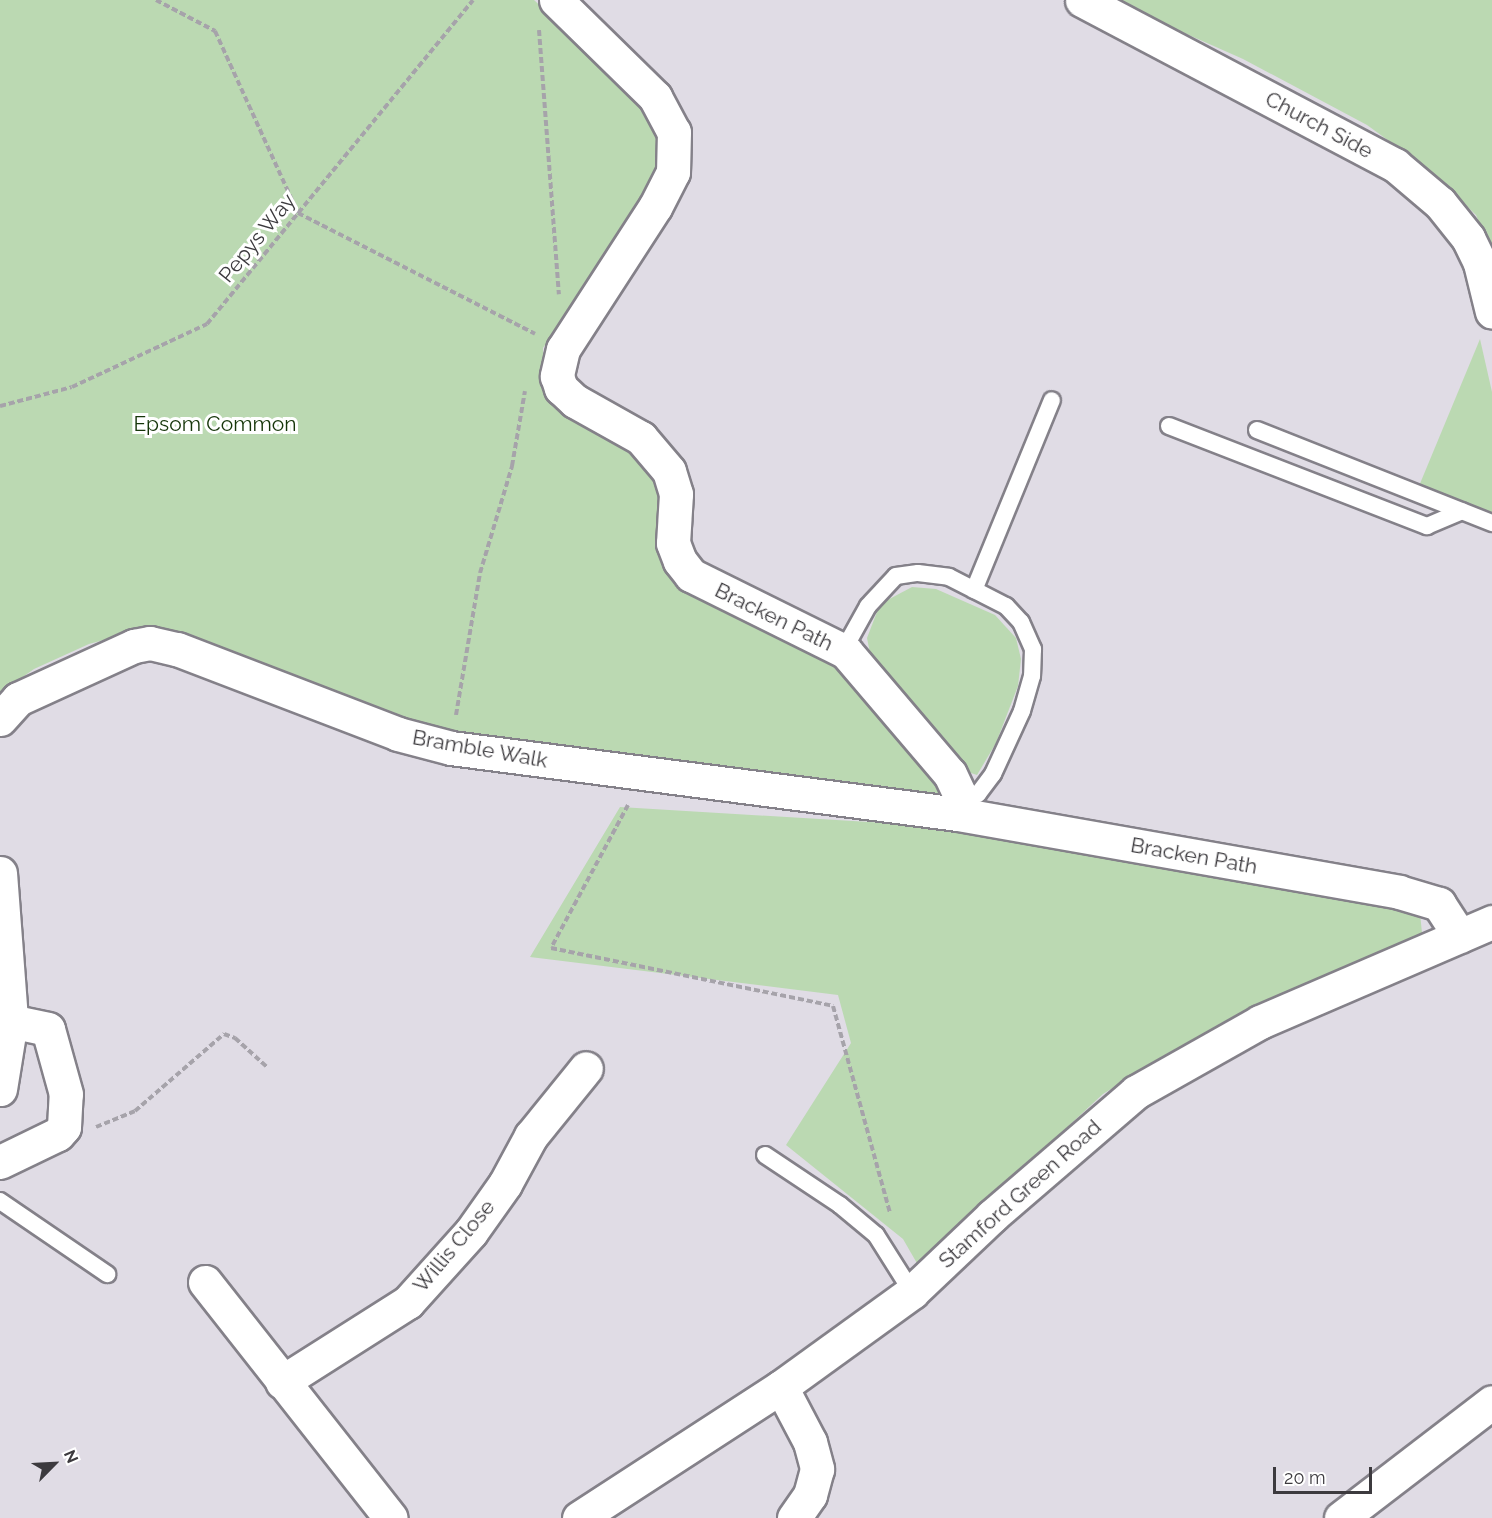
<!DOCTYPE html>
<style>
body{margin:0}
#map{position:relative;width:1492px;height:1518px;overflow:hidden;background:#e0dce5;font-family:Raleway,sans-serif}
div>[style]{position:absolute}
.green>*{inset:0;background:#bbd9b2}
.path>*{height:4px;margin-top:-2px;transform-origin:0;background:repeating-linear-gradient(90deg,#a6a3aa 0 6px,transparent 0 9px)}
.roads{filter:drop-shadow(2px 0 #848189) drop-shadow(-2px 0 #848189) drop-shadow(0 2px #848189) drop-shadow(0 -2px #848189)}
.service>*{height:16px;margin:-8px;padding:0 8px;transform-origin:8px;border-radius:8px;background:#fff}
.minor>*{height:33px;margin:-16.5px;padding:0 16.5px;transform-origin:16.5px;border-radius:16.5px;background:#fff}
span{translate:-50% -50%;white-space:nowrap;text-align:center;line-height:1.15;-webkit-text-stroke:6px #fff;paint-order:stroke}
.street-label{font-size:21px;color:#3c3a3e}
.park-label{font-size:21px;color:#153509}
.north{position:absolute;left:24px;top:1434px;width:60px;height:60px;-webkit-text-stroke:4px #fff;paint-order:stroke;rotate:66deg;font-size:16px;font-weight:700;line-height:24px;text-align:center;color:#3c3a3e}
.north::after{content:'';display:block;margin:auto;width:21px;height:27px;background:#3c3a3e;clip-path:polygon(50% 0,100% 100%,50% 72%,0 100%)}
.scale{position:absolute;left:1273px;top:1467px;width:99px;height:27px;box-sizing:border-box;border:3px solid #3c3a3e;border-top:0;padding-left:8px;font-size:18px;line-height:21px;white-space:nowrap;color:#3c3a3e;-webkit-text-stroke:4px #fff;paint-order:stroke}
</style>
<div id="map">
<div class="green">
<div style="clip-path:polygon(0 0,534px 0,624px 84px,650px 112px,662px 138px,659px 163px,637px 208px,543px 348px,545px 377px,639px 455px,663px 488px,663px 535px,850px 673px,941px 779px,941px 793px,931px 799px,443px 736px,148px 628px,89px 644px,34px 669px,0 693px)"></div>
<div style="clip-path:polygon(1110px 0,1492px 0,1492px 254px,1476px 215px,1429px 170px,1367px 125px,1243px 59px)"></div>
<div style="clip-path:polygon(1480px 339px,1492px 392px,1492px 517px,1419px 486px)"></div>
<div style="clip-path:polygon(912px 587px,936px 589px,995px 615px,1016px 638px,1021px 659px,1018px 686px,996px 743px,977px 775px,965px 771px,871px 658px,867px 638px,880px 604px)"></div>
<div style="clip-path:polygon(620px 807px,952px 827px,1403px 907px,1420px 913px,1422px 933px,1170px 1052px,1103px 1094px,918px 1265px,903px 1239px,786px 1145px,851px 1043px,838px 995px,530px 957px)"></div>
</div>
<div class="path">
<div style="left:156px;top:0;width:67px;rotate:27.7deg"></div>
<div style="left:215px;top:31px;width:200px;rotate:65.5deg"></div>
<div style="left:298px;top:213px;width:266px;rotate:27deg"></div>
<div style="left:539px;top:30px;width:265px;rotate:85.7deg"></div>
<div style="left:0;top:406px;width:74px;rotate:-14.8deg"></div>
<div style="left:72px;top:387px;width:149px;rotate:-25deg"></div>
<div style="left:207px;top:324px;width:419px;rotate:-50.6deg"></div>
<div style="left:456px;top:715px;width:144px;rotate:-80.4deg"></div>
<div style="left:480px;top:573px;width:112px;rotate:-73.3deg"></div>
<div style="left:512px;top:466px;width:76px;rotate:-80.2deg"></div>
<div style="left:628px;top:805px;width:162px;rotate:118.3deg"></div>
<div style="left:551px;top:948px;width:288px;rotate:11.6deg"></div>
<div style="left:833px;top:1006px;width:215px;rotate:74.6deg"></div>
<div style="left:96px;top:1127px;width:42px;rotate:-22.3deg"></div>
<div style="left:135px;top:1111px;width:118px;rotate:-40.9deg"></div>
<div style="left:224px;top:1034px;width:12px;rotate:20deg"></div>
<div style="left:235px;top:1038px;width:43px;rotate:42.2deg"></div>
</div>
<div class="roads">
<div class="service">
<div style="left:1169px;top:426px;width:277px;rotate:21.2deg"></div>
<div style="left:1427px;top:526px;width:38px;rotate:-23deg"></div>
<div style="left:1257px;top:430px;width:253px;rotate:21.6deg"></div>
<div style="left:974px;top:590px;width:205px;rotate:-67.7deg"></div>
<div style="left:843px;top:651px;width:51px;rotate:-60.9deg"></div>
<div style="left:868px;top:606px;width:41px;rotate:-47deg"></div>
<div style="left:896px;top:576px;width:22px;rotate:-8deg"></div>
<div style="left:918px;top:573px;width:31px;rotate:7deg"></div>
<div style="left:949px;top:577px;width:64px;rotate:27deg"></div>
<div style="left:1006px;top:606px;width:22px;rotate:47deg"></div>
<div style="left:1021px;top:622px;width:30px;rotate:66deg"></div>
<div style="left:1033px;top:649px;width:27px;rotate:92deg"></div>
<div style="left:1032px;top:676px;width:36px;rotate:106deg"></div>
<div style="left:1022px;top:711px;width:69px;rotate:114.7deg"></div>
<div style="left:993px;top:774px;width:25px;rotate:127deg"></div>
<div style="left:978px;top:794px;width:18px;rotate:177deg"></div>
<div style="left:765px;top:1155px;width:90px;rotate:33.7deg"></div>
<div style="left:840px;top:1205px;width:47px;rotate:39.8deg"></div>
<div style="left:876px;top:1235px;width:67px;rotate:57.7deg"></div>
<div style="left:0;top:1201px;width:130px;rotate:34.3deg"></div>
</div>
<div class="minor">
<div style="left:556px;top:0;width:139px;rotate:44.4deg"></div>
<div style="left:655px;top:97px;width:40px;rotate:62deg"></div>
<div style="left:674px;top:132px;width:40px;rotate:91.4deg"></div>
<div style="left:673px;top:172px;width:39px;rotate:117deg"></div>
<div style="left:655px;top:207px;width:169px;rotate:122.9deg"></div>
<div style="left:563px;top:349px;width:28px;rotate:103deg"></div>
<div style="left:557px;top:376px;width:13px;rotate:72deg"></div>
<div style="left:561px;top:388px;width:19px;rotate:43deg"></div>
<div style="left:575px;top:401px;width:76px;rotate:29.3deg"></div>
<div style="left:641px;top:438px;width:43px;rotate:49.7deg"></div>
<div style="left:669px;top:471px;width:24px;rotate:73deg"></div>
<div style="left:676px;top:494px;width:49px;rotate:93.5deg"></div>
<div style="left:673px;top:543px;width:19px;rotate:69deg"></div>
<div style="left:680px;top:561px;width:18px;rotate:52deg"></div>
<div style="left:691px;top:575px;width:173px;rotate:26.4deg"></div>
<div style="left:846px;top:652px;width:160px;rotate:49.6deg"></div>
<div style="left:950px;top:774px;width:23px;rotate:65deg"></div>
<div style="left:960px;top:795px;width:19px;rotate:96deg"></div>
<div style="left:958px;top:814px;width:448px;rotate:10deg"></div>
<div style="left:1399px;top:892px;width:42px;rotate:16.7deg"></div>
<div style="left:1439px;top:904px;width:38px;rotate:57deg"></div>
<div style="left:1082px;top:0;width:354px;rotate:27.8deg"></div>
<div style="left:1395px;top:165px;width:59px;rotate:40.2deg"></div>
<div style="left:1440px;top:203px;width:45px;rotate:51.3deg"></div>
<div style="left:1468px;top:238px;width:28px;rotate:64deg"></div>
<div style="left:1480px;top:263px;width:50px;rotate:76.2deg"></div>
<div style="left:0;top:719px;width:27px;rotate:-48deg"></div>
<div style="left:18px;top:699px;width:128px;rotate:-24.6deg"></div>
<div style="left:134px;top:646px;width:16px;rotate:-11deg"></div>
<div style="left:150px;top:643px;width:28px;rotate:13deg"></div>
<div style="left:177px;top:649px;width:237px;rotate:21deg"></div>
<div style="left:398px;top:734px;width:55px;rotate:14.8deg"></div>
<div style="left:451px;top:748px;width:511px;rotate:7.42deg"></div>
<div style="left:0;top:873px;width:148px;rotate:85.7deg"></div>
<div style="left:11px;top:1021px;width:69px;rotate:99.2deg"></div>
<div style="left:0;top:1162px;width:64px;rotate:-25.8deg"></div>
<div style="left:58px;top:1134px;width:9px;rotate:-49deg"></div>
<div style="left:64px;top:1127px;width:33px;rotate:-87deg"></div>
<div style="left:66px;top:1094px;width:67px;rotate:-105.5deg"></div>
<div style="left:48px;top:1029px;width:38px;rotate:-168deg"></div>
<div style="left:205px;top:1282px;width:300px;rotate:51.8deg"></div>
<div style="left:282px;top:1382px;width:149px;rotate:-32.4deg"></div>
<div style="left:408px;top:1302px;width:94px;rotate:-48deg"></div>
<div style="left:471px;top:1232px;width:59px;rotate:-54.7deg"></div>
<div style="left:505px;top:1184px;width:55px;rotate:-61.6deg"></div>
<div style="left:531px;top:1136px;width:87px;rotate:-51deg"></div>
<div style="left:781px;top:1387px;width:62px;rotate:62.2deg"></div>
<div style="left:810px;top:1442px;width:28px;rotate:75deg"></div>
<div style="left:817px;top:1469px;width:27px;rotate:105deg"></div>
<div style="left:810px;top:1495px;width:28px;rotate:125deg"></div>
<div style="left:579px;top:1518px;width:241px;rotate:-33deg"></div>
<div style="left:781px;top:1387px;width:162px;rotate:-35.9deg"></div>
<div style="left:912px;top:1292px;width:110px;rotate:-43.5deg"></div>
<div style="left:992px;top:1216px;width:190px;rotate:-40.7deg"></div>
<div style="left:1136px;top:1092px;width:142px;rotate:-29.4deg"></div>
<div style="left:1260px;top:1022px;width:253px;rotate:-23.3deg"></div>
<div style="left:1341px;top:1518px;width:190px;rotate:-37.5deg"></div>
</div>
</div>
<div class="street-label">
<span style="left:1319px;top:125px;rotate:28deg">Church Side</span>
<span style="left:257px;top:238px;rotate:-51deg">Pepys Way</span>
<span style="left:774px;top:617px;rotate:26deg">Bracken Path</span>
<span style="left:480px;top:749px;rotate:10deg">Bramble Walk</span>
<span style="left:1194px;top:856px;rotate:10deg">Bracken Path</span>
<span style="left:1020px;top:1194px;rotate:-42deg">Stamford Green Road</span>
<span style="left:454px;top:1246px;rotate:-50deg">Willis Close</span>
</div>
<div class="park-label">
<span style="left:215px;top:424px">Epsom Common</span>
</div>
<div class="north">N</div>
<div class="scale">20 m</div>
</div>
